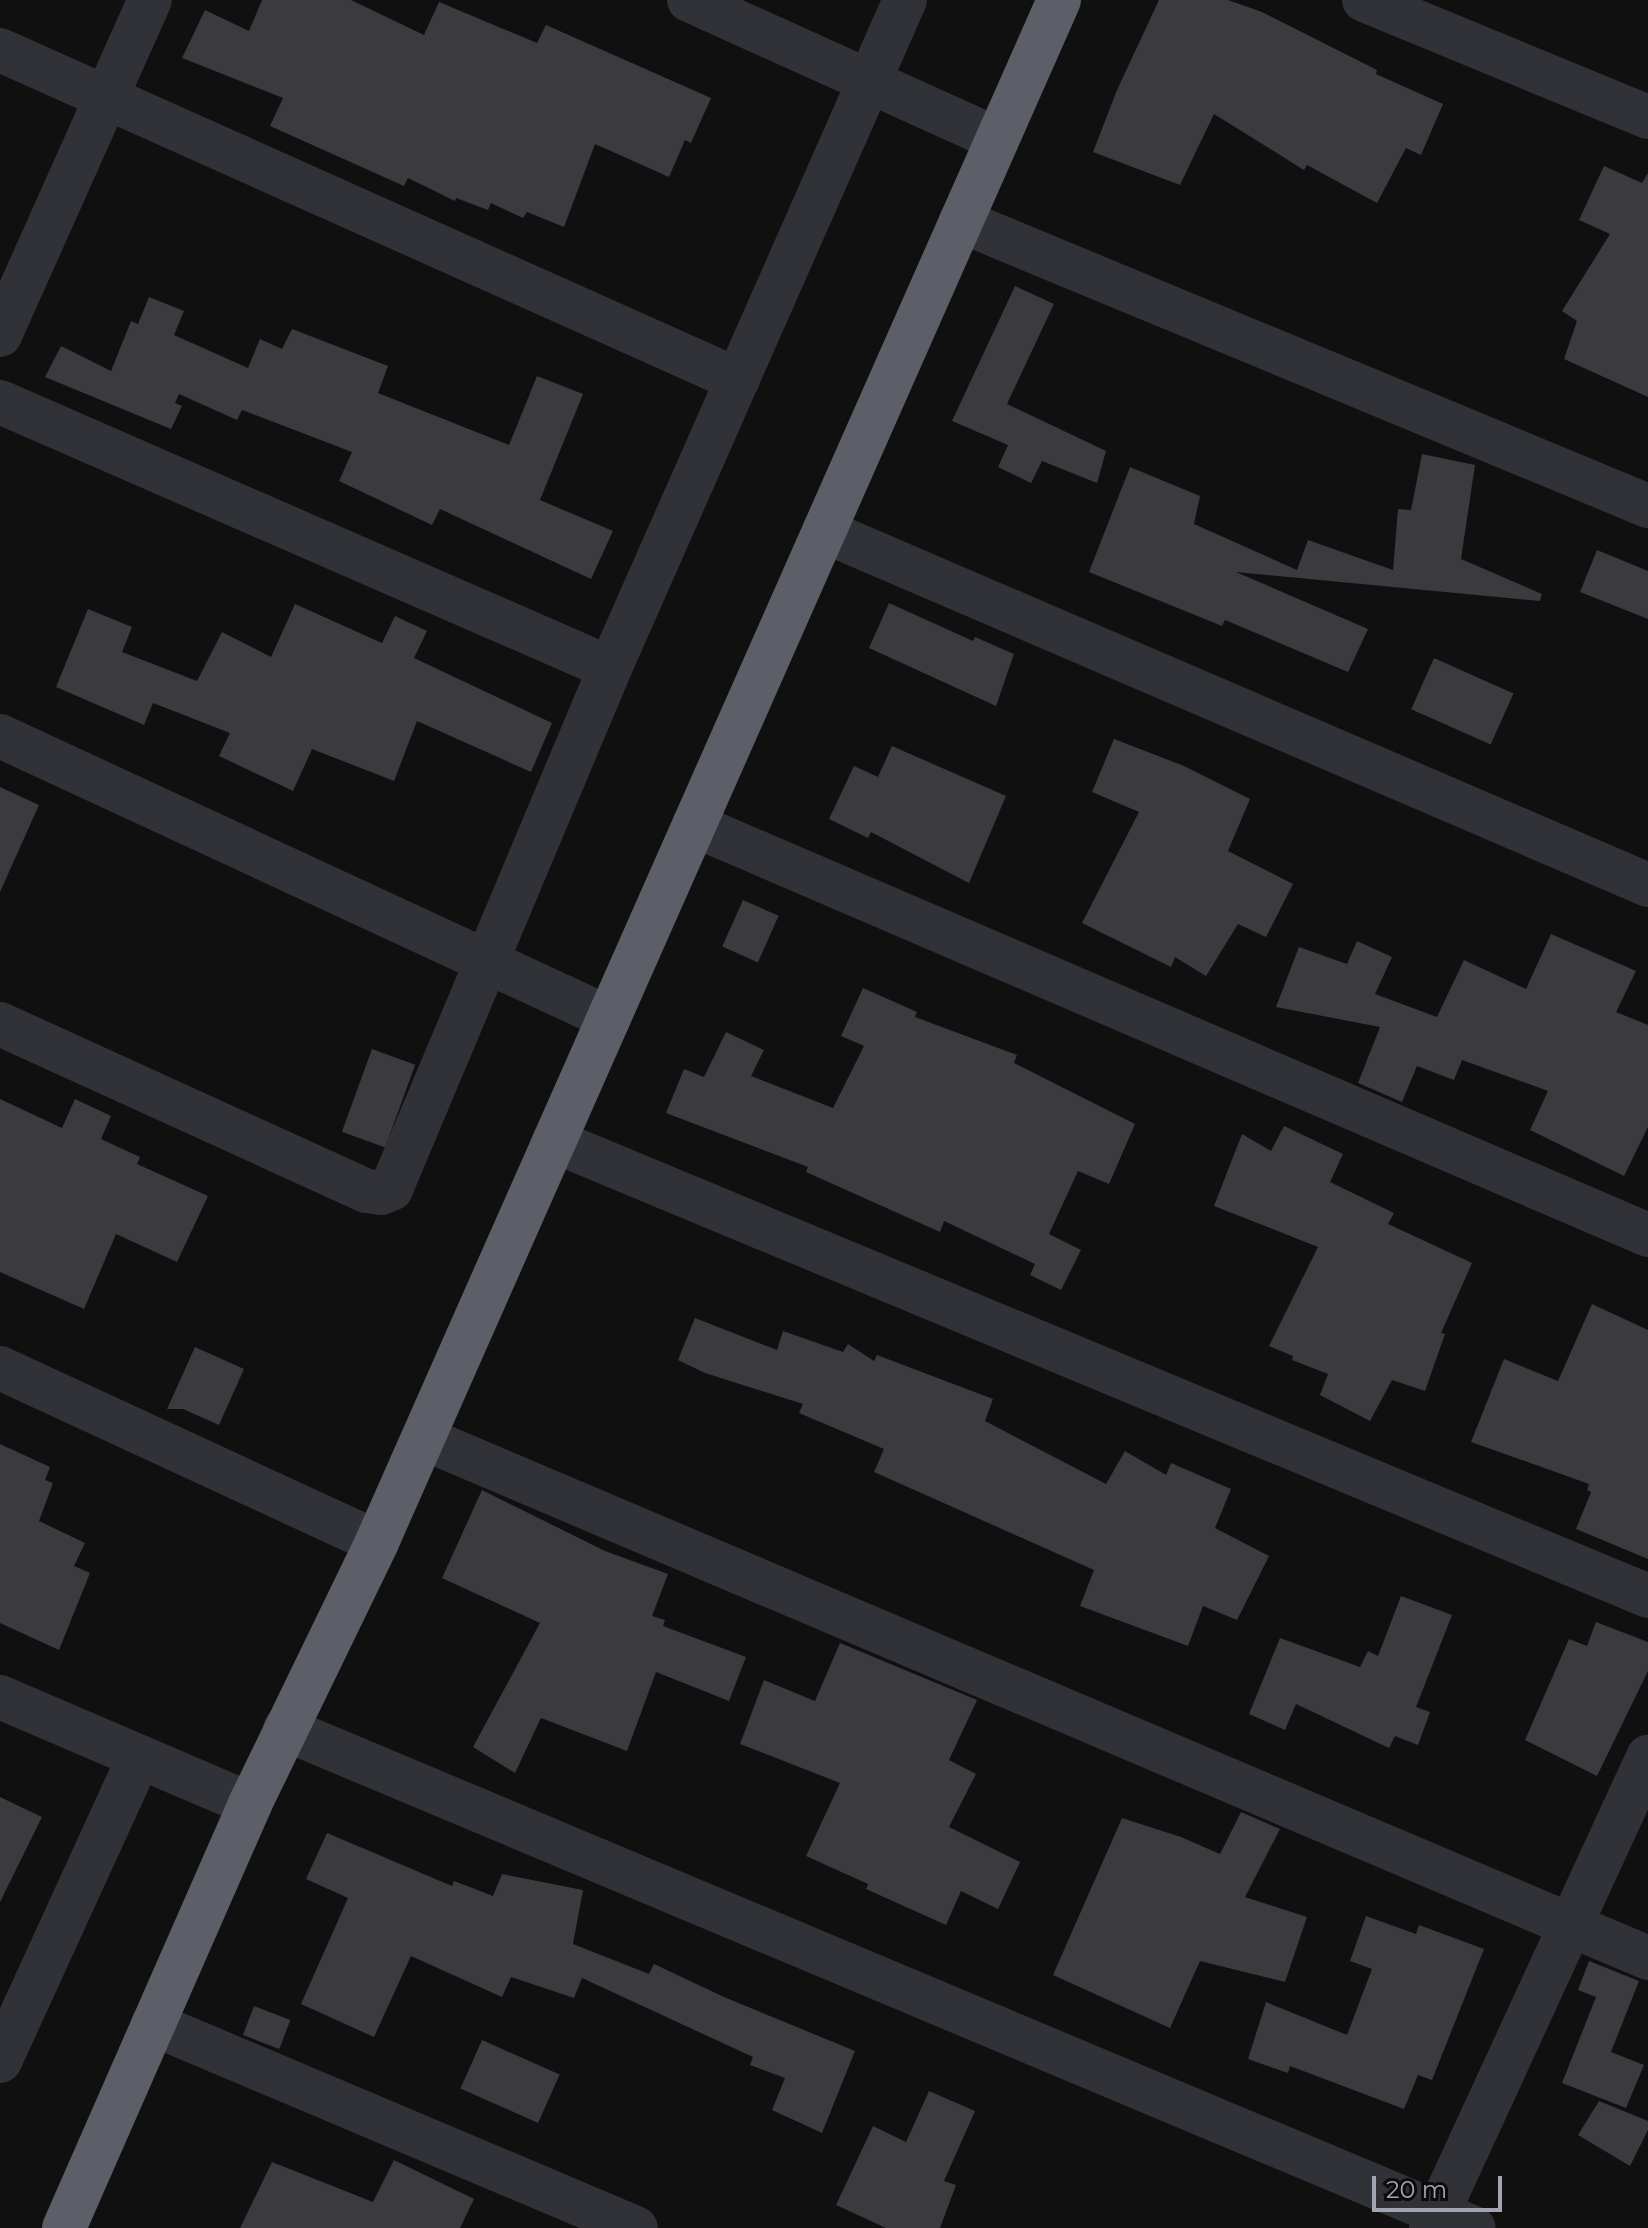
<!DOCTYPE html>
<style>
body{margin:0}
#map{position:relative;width:1648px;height:2228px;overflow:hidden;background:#101011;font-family:Montserrat,sans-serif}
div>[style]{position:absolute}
.building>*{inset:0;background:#3a3a3f;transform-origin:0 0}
.minor>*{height:44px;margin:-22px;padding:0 22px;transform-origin:22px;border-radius:22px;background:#313237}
.highway>*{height:44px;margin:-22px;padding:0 22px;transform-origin:22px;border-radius:22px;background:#5d5f68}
span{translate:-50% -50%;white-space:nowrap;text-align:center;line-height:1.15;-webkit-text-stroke:8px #0b0b0c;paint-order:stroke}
.scale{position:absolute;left:1372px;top:2176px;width:130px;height:36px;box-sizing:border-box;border:4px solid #a1a5b3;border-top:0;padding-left:10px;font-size:24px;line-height:28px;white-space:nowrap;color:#a1a5b3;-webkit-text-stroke:6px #0b0b0c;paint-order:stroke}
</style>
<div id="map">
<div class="building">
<div style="clip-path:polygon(262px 0,351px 0,424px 35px,439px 2px,537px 43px,546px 25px,711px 98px,691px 143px,685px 140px,669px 177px,595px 144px,564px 227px,527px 212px,523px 218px,491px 203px,488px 210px,456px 198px,455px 201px,408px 178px,404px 186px,270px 126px,283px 98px,182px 58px,205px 10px,249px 31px)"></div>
<div style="clip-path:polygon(1159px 0,1228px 0,1262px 12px,1377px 70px,1376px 74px,1443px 104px,1421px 155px,1406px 148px,1377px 203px,1307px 165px,1304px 170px,1214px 114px,1180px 185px,1093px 152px,1117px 90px)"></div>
<div style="clip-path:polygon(1604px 166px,1642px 183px,1648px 173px,1648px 397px,1564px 359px,1577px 321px,1562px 311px,1610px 234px,1579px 220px)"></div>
<div style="clip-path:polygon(1015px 286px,1054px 304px,1007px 404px,1106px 451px,1097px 483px,1042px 461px,1031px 483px,998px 467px,1008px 445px,952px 421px)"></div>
<div style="clip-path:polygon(149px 297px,184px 311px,174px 335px,248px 368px,260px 339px,282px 349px,292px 329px,388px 366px,378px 393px,509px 445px,537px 376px,583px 394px,540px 500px,613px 531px,591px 579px,440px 509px,432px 525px,339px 481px,352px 452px,242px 410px,237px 420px,179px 394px,175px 403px,182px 406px,171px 429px,45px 377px,61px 346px,111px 371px,131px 321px,138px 324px)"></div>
<div style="clip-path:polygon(1422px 454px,1475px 465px,1461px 559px,1542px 594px,1540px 601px,1236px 572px,1368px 629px,1348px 672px,1225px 620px,1222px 626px,1089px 572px,1130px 467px,1200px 496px,1194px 524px,1297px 570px,1308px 540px,1393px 570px,1398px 509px,1411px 510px)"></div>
<div style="clip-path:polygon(1597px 550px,1648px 571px,1648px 619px,1580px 592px)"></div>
<div style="clip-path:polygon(889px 603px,973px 641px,975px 637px,1014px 654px,996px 706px,869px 648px)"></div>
<div style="clip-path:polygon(295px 604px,382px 643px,395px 616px,427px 631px,414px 658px,552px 723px,531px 772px,417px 721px,394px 781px,312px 749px,293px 791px,219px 756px,230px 733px,153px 703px,144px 725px,56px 687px,88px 609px,132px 627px,122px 652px,197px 681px,222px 632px,271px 657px)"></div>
<div style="left:1434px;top:658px;width:87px;height:56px;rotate:24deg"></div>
<div style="clip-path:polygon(1114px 739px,1184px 766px,1250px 799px,1228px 851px,1293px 884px,1266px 937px,1238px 924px,1206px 976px,1175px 957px,1171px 967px,1082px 923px,1139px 812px,1092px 792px)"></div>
<div style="clip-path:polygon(892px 746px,1006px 796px,969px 883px,871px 832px,868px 838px,829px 819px,854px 766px,878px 777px)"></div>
<div style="clip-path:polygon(0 787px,39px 805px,0 892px)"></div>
<div style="left:743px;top:900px;width:39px;height:51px;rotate:24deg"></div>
<div style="clip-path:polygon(1551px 934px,1636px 971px,1616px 1012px,1648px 1025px,1648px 1127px,1624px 1176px,1530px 1130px,1548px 1091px,1462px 1060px,1454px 1080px,1417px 1066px,1402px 1102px,1358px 1083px,1380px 1027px,1276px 1007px,1299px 947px,1347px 964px,1357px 941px,1392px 957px,1375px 994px,1437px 1017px,1464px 960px,1526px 989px)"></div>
<div style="clip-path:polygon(863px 988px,917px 1012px,915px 1017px,1017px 1055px,1014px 1063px,1135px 1124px,1109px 1184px,1078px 1171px,1049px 1234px,1081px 1250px,1061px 1290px,1030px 1275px,1035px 1264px,944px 1221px,940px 1232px,806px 1172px,808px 1167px,666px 1113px,684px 1069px,704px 1077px,726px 1032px,764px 1050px,751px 1076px,833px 1108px,864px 1046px,841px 1036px)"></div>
<div style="left:372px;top:1049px;width:46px;height:88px;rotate:20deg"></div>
<div style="clip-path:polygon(0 1099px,62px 1128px,75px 1099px,111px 1116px,101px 1139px,140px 1157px,137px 1164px,208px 1196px,177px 1262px,116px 1234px,84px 1309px,0 1272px)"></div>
<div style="clip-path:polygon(1284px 1126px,1343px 1154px,1330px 1182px,1394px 1213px,1388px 1224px,1472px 1263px,1441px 1333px,1445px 1334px,1425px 1391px,1392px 1380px,1370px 1421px,1320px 1395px,1328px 1374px,1292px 1360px,1293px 1356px,1269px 1346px,1318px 1247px,1214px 1206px,1242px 1134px,1271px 1151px)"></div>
<div style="clip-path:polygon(1592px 1304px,1648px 1330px,1648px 1559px,1576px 1529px,1591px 1492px,1587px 1490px,1589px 1484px,1471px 1442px,1504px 1359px,1558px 1381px)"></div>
<div style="clip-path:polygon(695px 1318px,777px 1350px,783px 1331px,843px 1352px,848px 1344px,874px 1361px,877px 1355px,993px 1399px,985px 1421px,1106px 1484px,1125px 1451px,1166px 1475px,1171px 1463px,1231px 1489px,1215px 1528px,1269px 1556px,1237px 1620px,1203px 1606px,1188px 1646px,1080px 1606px,1094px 1570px,874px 1472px,884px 1449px,799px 1413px,803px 1404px,705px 1373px,678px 1360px)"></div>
<div style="clip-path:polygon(195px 1347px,244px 1369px,219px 1425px,183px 1409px,167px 1409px)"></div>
<div style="clip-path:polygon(0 1444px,50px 1467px,45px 1480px,53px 1483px,39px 1521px,85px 1543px,74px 1566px,90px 1573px,59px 1650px,0 1623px)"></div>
<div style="clip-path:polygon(482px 1490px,605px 1551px,668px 1574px,652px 1616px,665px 1620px,663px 1626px,746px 1657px,729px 1701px,656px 1672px,627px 1751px,541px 1718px,515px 1773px,473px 1747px,540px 1623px,442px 1578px)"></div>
<div style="clip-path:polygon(1401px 1596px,1452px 1615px,1416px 1707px,1430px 1712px,1418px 1745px,1395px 1736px,1389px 1748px,1296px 1704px,1285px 1730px,1249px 1714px,1280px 1638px,1360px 1667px,1368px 1651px,1378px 1656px)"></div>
<div style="clip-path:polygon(1596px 1622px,1648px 1642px,1648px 1671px,1597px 1776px,1525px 1740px,1569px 1639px,1587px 1646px)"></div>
<div style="clip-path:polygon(840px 1643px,977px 1700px,949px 1760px,976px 1774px,949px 1827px,1020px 1862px,998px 1909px,961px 1891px,946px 1925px,866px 1889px,868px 1884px,806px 1856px,840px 1783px,740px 1744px,764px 1680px,815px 1701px)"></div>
<div style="clip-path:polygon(0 1797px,42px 1817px,0 1902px)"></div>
<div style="clip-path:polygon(1241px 1812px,1280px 1829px,1245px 1897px,1307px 1917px,1285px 1982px,1200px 1961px,1170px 2028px,1053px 1975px,1122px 1818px,1181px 1837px,1220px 1854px)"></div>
<div style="clip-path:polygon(327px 1833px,452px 1886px,454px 1881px,493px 1896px,502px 1874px,583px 1890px,573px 1944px,649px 1974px,654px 1964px,724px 1997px,855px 2051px,822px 2133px,772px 2110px,785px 2078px,750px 2065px,753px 2057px,582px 1978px,574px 1998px,511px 1977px,502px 1997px,411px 1956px,374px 2037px,301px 2004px,348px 1898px,306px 1879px)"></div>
<div style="clip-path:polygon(1366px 1916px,1416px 1934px,1419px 1925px,1484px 1949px,1432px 2080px,1418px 2075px,1404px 2109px,1290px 2066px,1288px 2073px,1248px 2059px,1266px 2002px,1347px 2035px,1372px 1969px,1350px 1961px)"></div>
<div style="clip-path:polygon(1589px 1961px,1639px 1981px,1611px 2052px,1644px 2065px,1626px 2108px,1562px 2083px,1596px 1997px,1578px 1990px)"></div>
<div style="left:254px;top:2006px;width:39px;height:31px;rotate:21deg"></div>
<div style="left:482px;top:2040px;width:85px;height:53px;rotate:24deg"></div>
<div style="clip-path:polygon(929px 2091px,975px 2111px,944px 2181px,956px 2185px,940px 2228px,886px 2228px,836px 2205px,873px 2126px,906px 2142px)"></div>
<div style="clip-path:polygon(1599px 2101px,1648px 2121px,1648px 2130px,1630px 2166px,1578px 2135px)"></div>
<div style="clip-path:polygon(394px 2160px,474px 2199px,460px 2228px,240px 2228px,272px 2162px,373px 2202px)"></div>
</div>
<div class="minor">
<div style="left:689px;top:0;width:338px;rotate:24.3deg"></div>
<div style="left:1364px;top:0;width:307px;rotate:22.4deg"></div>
<div style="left:0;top:50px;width:808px;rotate:24.09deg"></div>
<div style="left:961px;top:221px;width:744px;rotate:22.53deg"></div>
<div style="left:0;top:335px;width:367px;rotate:-65.9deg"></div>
<div style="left:0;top:402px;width:665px;rotate:23.56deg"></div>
<div style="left:824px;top:531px;width:897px;rotate:23.25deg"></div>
<div style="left:0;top:736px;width:671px;rotate:24.85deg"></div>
<div style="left:694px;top:825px;width:1038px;rotate:23.26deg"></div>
<div style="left:0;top:1024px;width:403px;rotate:24.5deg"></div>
<div style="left:367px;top:1191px;width:14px;rotate:8deg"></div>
<div style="left:381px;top:1193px;width:11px;rotate:-22deg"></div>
<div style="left:391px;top:1189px;width:565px;rotate:-67.2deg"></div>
<div style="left:610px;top:668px;width:730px;rotate:-66.17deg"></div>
<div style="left:554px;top:1141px;width:1185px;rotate:22.58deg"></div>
<div style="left:0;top:1368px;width:415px;rotate:24.8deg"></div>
<div style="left:423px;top:1438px;width:1331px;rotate:23deg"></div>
<div style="left:0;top:1697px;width:272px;rotate:23.2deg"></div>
<div style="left:285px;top:1729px;width:1289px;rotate:22.77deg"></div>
<div style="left:153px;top:2024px;width:524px;rotate:22.9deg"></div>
<div style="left:0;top:2061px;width:334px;rotate:-65.4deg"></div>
<div style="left:1431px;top:2228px;width:519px;rotate:-65.26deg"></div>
</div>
<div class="highway">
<div style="left:64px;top:2228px;width:463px;rotate:-66.3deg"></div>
<div style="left:250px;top:1804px;width:291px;rotate:-64.1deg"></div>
<div style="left:377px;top:1542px;width:1686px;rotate:-66.14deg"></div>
</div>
<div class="scale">20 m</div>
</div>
